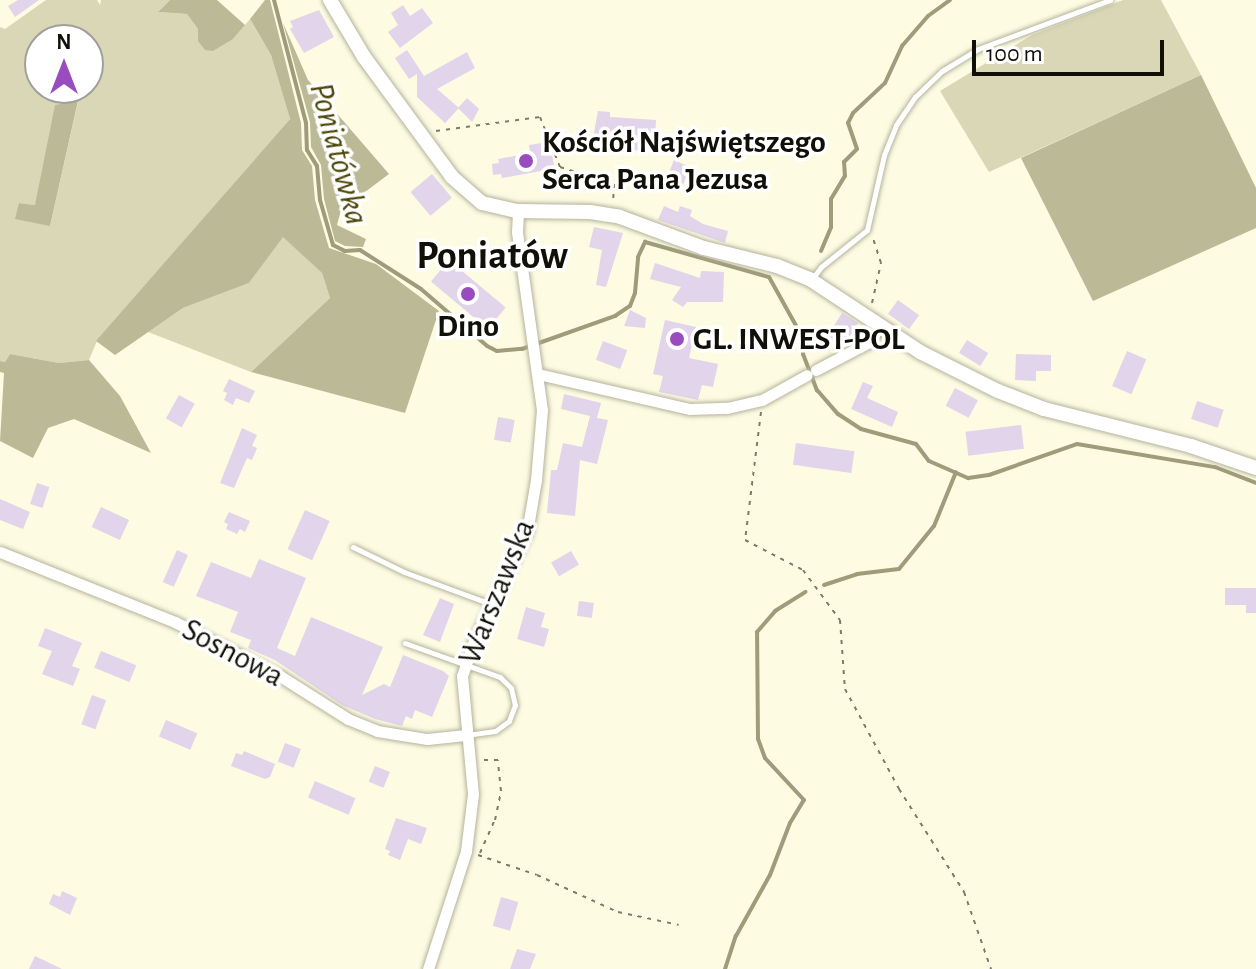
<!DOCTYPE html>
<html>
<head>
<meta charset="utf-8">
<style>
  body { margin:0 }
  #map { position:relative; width:1256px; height:969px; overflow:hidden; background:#fdfbe2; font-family:"Alegreya Sans",sans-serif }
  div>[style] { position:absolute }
  .green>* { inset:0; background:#d9d7b6 }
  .forest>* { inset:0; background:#bcb997 }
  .stream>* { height:4px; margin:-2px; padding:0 2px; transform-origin:2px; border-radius:2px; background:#9f9c7b }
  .building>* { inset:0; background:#e2d4ea; transform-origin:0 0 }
  .path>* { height:2px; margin-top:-1px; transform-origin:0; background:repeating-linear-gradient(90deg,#7d7c6c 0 4px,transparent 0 10px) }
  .roads { filter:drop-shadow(0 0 2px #b5b39c) drop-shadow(0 0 2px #b5b39c) }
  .service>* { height:5px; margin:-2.5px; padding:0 2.5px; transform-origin:2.5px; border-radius:2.5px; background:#fff }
  .minor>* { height:11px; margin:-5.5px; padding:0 5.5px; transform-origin:5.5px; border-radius:5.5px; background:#fff }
  .tertiary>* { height:14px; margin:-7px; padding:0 7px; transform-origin:7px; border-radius:7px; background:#fff }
  .dots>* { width:22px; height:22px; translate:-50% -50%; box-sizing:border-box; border:4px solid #fff; border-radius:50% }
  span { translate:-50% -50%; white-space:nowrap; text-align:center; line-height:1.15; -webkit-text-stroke:7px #fff; paint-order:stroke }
  .poi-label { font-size:32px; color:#111008; font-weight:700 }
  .left { translate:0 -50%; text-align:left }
  .street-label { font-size:32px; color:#111008 }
  .water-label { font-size:34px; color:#4c4609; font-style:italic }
  .district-label { font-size:40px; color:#111008; font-weight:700 }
  .north { position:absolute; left:24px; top:24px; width:80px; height:80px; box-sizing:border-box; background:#fff; border:2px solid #a09f9c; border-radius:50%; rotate:0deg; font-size:22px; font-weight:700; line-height:32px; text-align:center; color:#111008 }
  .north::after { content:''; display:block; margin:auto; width:28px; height:36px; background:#984cbe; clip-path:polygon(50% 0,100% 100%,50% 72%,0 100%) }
  .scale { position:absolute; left:972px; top:40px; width:192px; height:36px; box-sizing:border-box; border:4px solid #111008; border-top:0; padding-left:10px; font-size:24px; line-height:28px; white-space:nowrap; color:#111008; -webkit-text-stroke:6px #fff; paint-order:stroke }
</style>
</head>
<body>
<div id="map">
  <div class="green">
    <div style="clip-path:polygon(evenodd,46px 0,97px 0,100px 5px,101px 0,170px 0,158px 12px,187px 14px,198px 29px,198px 41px,233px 39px,250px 19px,271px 55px,290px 119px,97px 341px,89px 360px,59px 363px,10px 354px,5px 362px,0 361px,0 27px,5px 29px,46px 0,40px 40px,88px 40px,88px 88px,40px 88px,40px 40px,46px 0,77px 101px,78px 102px,50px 226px,19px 203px,35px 205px,77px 101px)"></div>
    <div style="clip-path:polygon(1123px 0,1161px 0,1201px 75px,989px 172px,940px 91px,1032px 35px)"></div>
    <div style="clip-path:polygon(283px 236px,322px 273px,330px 298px,251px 372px,148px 332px,183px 308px,249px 283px)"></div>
  </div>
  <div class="forest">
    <div style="clip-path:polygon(170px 0,217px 0,245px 25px,233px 39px,213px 51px,205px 50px,198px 41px,198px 29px,187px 14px,158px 12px)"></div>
    <div style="clip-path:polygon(265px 0,270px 0,301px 123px,302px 150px,312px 166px,315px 200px,329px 248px,376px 264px,439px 311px,405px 413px,251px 372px,330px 298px,322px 273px,283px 237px,249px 283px,183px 308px,115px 355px,96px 341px,290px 119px,271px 55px,250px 19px)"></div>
    <div style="clip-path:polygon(283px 23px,308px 80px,389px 174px,341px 210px,337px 225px,366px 239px,363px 247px,345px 246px,335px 241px,324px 199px,321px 165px,311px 147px,310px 122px)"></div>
    <div style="clip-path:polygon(1201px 75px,1256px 188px,1256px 228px,1093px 301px,1021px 158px)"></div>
    <div style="clip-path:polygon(78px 101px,50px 226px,15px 219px,19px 203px,35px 205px,55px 105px)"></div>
    <div style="clip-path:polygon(10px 354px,59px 363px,89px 360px,120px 396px,151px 453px,74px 419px,48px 428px,33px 458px,0 441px,4px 373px,0 372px,0 361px,5px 362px)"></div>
  </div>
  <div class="stream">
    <div style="left:274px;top:0;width:127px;rotate:75.4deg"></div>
    <div style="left:306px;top:123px;width:27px;rotate:88deg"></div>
    <div style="left:307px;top:150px;width:19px;rotate:58deg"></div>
    <div style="left:317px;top:166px;width:34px;rotate:85deg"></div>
    <div style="left:320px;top:200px;width:47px;rotate:73.9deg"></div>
    <div style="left:333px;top:245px;width:13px;rotate:27deg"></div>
    <div style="left:345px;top:251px;width:15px;rotate:-4deg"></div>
    <div style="left:360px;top:250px;width:72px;rotate:32.6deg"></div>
    <div style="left:421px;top:289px;width:87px;rotate:40.8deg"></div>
    <div style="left:487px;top:346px;width:11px;rotate:27deg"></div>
    <div style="left:497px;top:351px;width:25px;rotate:-5deg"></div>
    <div style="left:522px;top:349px;width:99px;rotate:-19.5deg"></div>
    <div style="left:615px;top:316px;width:18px;rotate:-34deg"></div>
    <div style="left:630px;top:306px;width:14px;rotate:-69deg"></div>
    <div style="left:635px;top:293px;width:36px;rotate:-85deg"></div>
    <div style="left:638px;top:257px;width:17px;rotate:-65deg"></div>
    <div style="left:645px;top:242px;width:129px;rotate:15.8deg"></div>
    <div style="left:769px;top:277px;width:70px;rotate:60.9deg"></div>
    <div style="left:803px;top:338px;width:16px;rotate:90deg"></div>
    <div style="left:803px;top:354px;width:39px;rotate:69deg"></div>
    <div style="left:817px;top:390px;width:32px;rotate:49deg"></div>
    <div style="left:838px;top:414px;width:27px;rotate:33deg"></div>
    <div style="left:861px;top:429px;width:57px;rotate:15.3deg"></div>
    <div style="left:916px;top:444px;width:21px;rotate:53deg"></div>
    <div style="left:929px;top:461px;width:43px;rotate:23.6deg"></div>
    <div style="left:968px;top:478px;width:21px;rotate:-8deg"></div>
    <div style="left:989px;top:475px;width:93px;rotate:-19.4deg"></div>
    <div style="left:1077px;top:444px;width:140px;rotate:9.5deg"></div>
    <div style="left:1215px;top:467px;width:44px;rotate:21.3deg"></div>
    <div style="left:821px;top:251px;width:26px;rotate:-67deg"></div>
    <div style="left:831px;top:227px;width:28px;rotate:-90deg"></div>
    <div style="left:831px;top:199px;width:27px;rotate:-59deg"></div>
    <div style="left:845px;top:176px;width:14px;rotate:-94deg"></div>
    <div style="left:844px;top:162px;width:18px;rotate:-45deg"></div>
    <div style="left:857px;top:149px;width:28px;rotate:-109deg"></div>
    <div style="left:848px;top:123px;width:11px;rotate:-63deg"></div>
    <div style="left:853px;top:113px;width:44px;rotate:-43.2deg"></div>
    <div style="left:885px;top:83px;width:41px;rotate:-65.3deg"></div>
    <div style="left:902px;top:46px;width:40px;rotate:-49deg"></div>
    <div style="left:928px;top:16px;width:27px;rotate:-36deg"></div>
    <div style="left:824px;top:585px;width:35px;rotate:-18deg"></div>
    <div style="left:857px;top:574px;width:42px;rotate:-6.8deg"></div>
    <div style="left:899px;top:569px;width:55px;rotate:-50.9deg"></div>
    <div style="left:934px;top:526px;width:58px;rotate:-67.8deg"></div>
    <div style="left:725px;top:969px;width:35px;rotate:-72deg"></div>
    <div style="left:736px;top:936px;width:70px;rotate:-60.9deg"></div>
    <div style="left:770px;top:875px;width:56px;rotate:-69deg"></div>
    <div style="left:790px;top:823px;width:27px;rotate:-59deg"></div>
    <div style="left:804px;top:800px;width:57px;rotate:-132.9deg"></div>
    <div style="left:765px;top:758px;width:20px;rotate:-110deg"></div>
    <div style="left:758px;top:739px;width:107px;rotate:-90.5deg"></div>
    <div style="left:757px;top:632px;width:28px;rotate:-49deg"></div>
    <div style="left:775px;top:611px;width:36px;rotate:-32deg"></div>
  </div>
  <div class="building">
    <div style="clip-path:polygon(18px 0,39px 0,15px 17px,8px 6px)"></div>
    <div style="clip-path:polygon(403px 5px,410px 16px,422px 8px,433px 23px,400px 48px,388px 32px,398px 25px,391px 13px)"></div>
    <div style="clip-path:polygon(319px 10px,334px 37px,304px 53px,290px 29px,293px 27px,290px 21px)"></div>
    <div style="clip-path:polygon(407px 50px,424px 76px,467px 52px,475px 68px,437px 89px,459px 108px,445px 123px,417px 97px,417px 74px,409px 79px,395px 58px)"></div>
    <div style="clip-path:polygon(467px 98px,479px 109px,472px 122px,458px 108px)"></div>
    <div style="clip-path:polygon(598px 111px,610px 112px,610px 117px,656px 120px,655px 138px,644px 138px,643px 151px,623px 149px,619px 141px,593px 138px)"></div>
    <div style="clip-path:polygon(542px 143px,543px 151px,551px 150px,554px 165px,546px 166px,546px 170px,502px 178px,501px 174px,493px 175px,492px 164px,499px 163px,498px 159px,530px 153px,529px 145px)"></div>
    <div style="clip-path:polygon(674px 160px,690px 167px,681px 190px,671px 185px,674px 177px,668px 175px)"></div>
    <div style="left:432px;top:174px;width:31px;height:28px;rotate:50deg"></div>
    <div style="clip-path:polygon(664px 206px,678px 212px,680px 206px,692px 210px,690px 216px,703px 224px,728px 231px,725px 243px,658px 220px)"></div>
    <div style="clip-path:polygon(594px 227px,623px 233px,606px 287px,596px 285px,602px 250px,589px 247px)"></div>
    <div style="left:449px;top:260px;width:74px;height:28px;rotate:40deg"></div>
    <div style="clip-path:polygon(655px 263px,700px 278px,701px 271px,724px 272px,723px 302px,687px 302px,683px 307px,672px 300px,681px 287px,650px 279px)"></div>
    <div style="left:898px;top:300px;width:26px;height:17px;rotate:36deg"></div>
    <div style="clip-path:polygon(630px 310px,646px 318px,645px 328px,624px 326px)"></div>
    <div style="left:842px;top:313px;width:19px;height:29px;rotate:32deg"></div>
    <div style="clip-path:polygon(665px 320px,696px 327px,689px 358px,718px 364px,713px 387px,702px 385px,698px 400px,659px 392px,663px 376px,653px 374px)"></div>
    <div style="left:967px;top:340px;width:25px;height:15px;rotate:32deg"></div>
    <div style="left:603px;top:341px;width:26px;height:20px;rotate:21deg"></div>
    <div style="left:1127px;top:351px;width:21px;height:38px;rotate:23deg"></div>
    <div style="clip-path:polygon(1016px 354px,1051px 355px,1051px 371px,1036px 371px,1036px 381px,1015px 380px)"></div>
    <div style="clip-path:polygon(229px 379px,255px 391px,249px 403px,236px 398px,233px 405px,224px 400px,227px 393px,223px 391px)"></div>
    <div style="clip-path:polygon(863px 382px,873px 386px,867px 398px,898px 412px,892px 427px,851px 409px)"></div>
    <div style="left:955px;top:388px;width:26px;height:20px;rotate:28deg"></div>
    <div style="clip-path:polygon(564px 394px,601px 403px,597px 418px,608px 420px,597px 464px,580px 460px,575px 516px,547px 513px,551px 470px,557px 470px,563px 443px,582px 447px,590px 416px,561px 409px)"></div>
    <div style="left:179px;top:395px;width:18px;height:27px;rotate:29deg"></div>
    <div style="left:1197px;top:401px;width:28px;height:19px;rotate:18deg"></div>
    <div style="left:498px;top:417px;width:17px;height:23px;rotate:10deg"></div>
    <div style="left:1021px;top:425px;width:24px;height:56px;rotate:83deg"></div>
    <div style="clip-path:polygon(242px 428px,257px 435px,252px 446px,257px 448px,252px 460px,247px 458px,234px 488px,220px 483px)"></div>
    <div style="left:796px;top:443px;width:59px;height:22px;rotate:8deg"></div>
    <div style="left:37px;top:483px;width:13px;height:22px;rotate:18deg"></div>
    <div style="clip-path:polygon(0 499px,30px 512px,23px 529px,0 520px)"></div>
    <div style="left:101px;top:507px;width:31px;height:22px;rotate:25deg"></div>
    <div style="left:305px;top:510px;width:27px;height:43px;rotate:24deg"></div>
    <div style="clip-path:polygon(229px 512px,250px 521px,245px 532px,240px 529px,237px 534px,226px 529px,228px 524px,224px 522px)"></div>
    <div style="left:177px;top:550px;width:12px;height:35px;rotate:24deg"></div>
    <div style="left:571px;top:551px;width:16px;height:23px;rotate:60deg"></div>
    <div style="clip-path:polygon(259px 559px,306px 578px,277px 648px,295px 656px,311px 617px,383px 647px,362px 695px,384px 684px,390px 687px,403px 655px,443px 671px,449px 676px,432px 717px,415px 710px,412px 719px,406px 716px,402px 726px,375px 719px,342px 705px,275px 660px,248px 648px,251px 640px,230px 632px,238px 612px,196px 596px,211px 562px,251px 578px)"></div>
    <div style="clip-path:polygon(1225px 588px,1256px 588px,1256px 613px,1246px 613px,1246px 605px,1225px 605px)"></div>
    <div style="clip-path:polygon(440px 598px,454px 604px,440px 642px,423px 635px)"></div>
    <div style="left:579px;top:601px;width:15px;height:15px;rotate:8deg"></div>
    <div style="clip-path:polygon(526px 607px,545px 613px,541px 627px,549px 629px,544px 647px,517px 639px)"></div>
    <div style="clip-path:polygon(45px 628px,82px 643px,72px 666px,80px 669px,73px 686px,42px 674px,52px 651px,38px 646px)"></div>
    <div style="left:101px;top:651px;width:38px;height:18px;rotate:22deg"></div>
    <div style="left:92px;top:695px;width:15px;height:31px;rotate:20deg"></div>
    <div style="left:166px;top:720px;width:34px;height:18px;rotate:23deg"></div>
    <div style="left:285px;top:743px;width:17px;height:20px;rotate:21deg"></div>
    <div style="clip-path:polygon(244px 751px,275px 764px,270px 777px,265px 779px,231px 766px,236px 753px,242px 755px)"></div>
    <div style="left:375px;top:766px;width:16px;height:17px;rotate:22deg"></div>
    <div style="left:315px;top:781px;width:44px;height:18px;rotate:23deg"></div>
    <div style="clip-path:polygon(396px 818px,427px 828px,421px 844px,408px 839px,400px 860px,388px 855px,390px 851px,385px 849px)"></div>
    <div style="clip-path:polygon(62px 891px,77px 898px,70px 915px,49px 904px,53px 894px,60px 897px)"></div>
    <div style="left:501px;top:897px;width:18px;height:30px;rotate:16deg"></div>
    <div style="clip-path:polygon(517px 949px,536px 954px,530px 969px,510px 969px)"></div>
    <div style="clip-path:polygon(35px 956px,62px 969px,29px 969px)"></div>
  </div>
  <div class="path">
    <div style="left:436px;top:131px;width:105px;rotate:-7.7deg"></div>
    <div style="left:540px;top:117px;width:54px;rotate:68.2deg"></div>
    <div style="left:560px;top:167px;width:57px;rotate:17.5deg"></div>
    <div style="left:614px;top:184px;width:18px;rotate:93deg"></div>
    <div style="left:872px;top:303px;width:41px;rotate:-77.3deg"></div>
    <div style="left:881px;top:263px;width:28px;rotate:-108deg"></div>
    <div style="left:761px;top:412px;width:129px;rotate:97.1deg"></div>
    <div style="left:745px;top:540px;width:65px;rotate:27.3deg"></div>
    <div style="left:803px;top:570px;width:62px;rotate:53.5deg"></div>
    <div style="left:840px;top:620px;width:69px;rotate:85.9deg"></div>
    <div style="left:845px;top:689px;width:114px;rotate:61.6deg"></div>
    <div style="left:899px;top:789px;width:122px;rotate:57.7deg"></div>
    <div style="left:964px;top:892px;width:82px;rotate:70.7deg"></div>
    <div style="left:480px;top:853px;width:36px;rotate:-66deg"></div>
    <div style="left:495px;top:820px;width:30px;rotate:-78deg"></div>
    <div style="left:501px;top:791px;width:31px;rotate:-96deg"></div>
    <div style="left:498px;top:760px;width:16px;rotate:180deg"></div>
    <div style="left:478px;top:855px;width:62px;rotate:18.7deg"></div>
    <div style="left:537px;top:875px;width:89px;rotate:24.6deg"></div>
    <div style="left:618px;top:912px;width:62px;rotate:12deg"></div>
  </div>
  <div class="roads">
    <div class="service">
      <div style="left:812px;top:279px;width:15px;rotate:-53deg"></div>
      <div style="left:821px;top:267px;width:59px;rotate:-38.8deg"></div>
      <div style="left:867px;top:230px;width:77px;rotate:-77.2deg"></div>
      <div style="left:884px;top:155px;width:32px;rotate:-68deg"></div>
      <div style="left:896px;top:125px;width:34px;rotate:-56deg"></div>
      <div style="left:915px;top:97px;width:37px;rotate:-44deg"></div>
      <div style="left:942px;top:71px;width:42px;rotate:-31.4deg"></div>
      <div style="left:978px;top:49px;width:141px;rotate:-20.4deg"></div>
      <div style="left:353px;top:547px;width:57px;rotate:26.1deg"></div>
      <div style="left:404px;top:572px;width:93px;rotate:20.2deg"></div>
      <div style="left:405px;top:643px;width:101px;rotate:19.7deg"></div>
      <div style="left:500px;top:677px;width:16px;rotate:45deg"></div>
      <div style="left:511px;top:688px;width:17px;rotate:77deg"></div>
      <div style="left:515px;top:705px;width:17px;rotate:111deg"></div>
      <div style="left:509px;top:721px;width:17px;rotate:144deg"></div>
      <div style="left:495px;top:731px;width:28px;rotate:172deg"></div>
    </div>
    <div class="minor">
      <div style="left:816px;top:370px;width:62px;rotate:-27.8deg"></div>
      <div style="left:871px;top:341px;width:17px;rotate:-65deg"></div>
      <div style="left:538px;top:374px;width:156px;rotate:13deg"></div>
      <div style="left:690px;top:409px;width:37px;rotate:-2deg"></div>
      <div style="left:727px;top:408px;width:36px;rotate:-13deg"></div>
      <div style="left:762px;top:400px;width:51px;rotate:-29.1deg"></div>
      <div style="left:0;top:552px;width:188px;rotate:21.8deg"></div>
      <div style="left:175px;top:622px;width:118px;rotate:27.2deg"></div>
      <div style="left:280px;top:676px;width:80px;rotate:32.3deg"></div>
      <div style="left:348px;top:719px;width:31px;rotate:22deg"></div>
      <div style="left:377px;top:731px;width:51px;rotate:9.1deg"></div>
      <div style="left:427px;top:739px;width:39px;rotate:-6deg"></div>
      <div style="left:428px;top:969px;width:124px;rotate:-72.1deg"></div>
      <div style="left:466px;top:851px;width:57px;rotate:-83deg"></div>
      <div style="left:473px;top:794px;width:119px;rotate:-95.3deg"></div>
      <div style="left:462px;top:676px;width:39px;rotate:-71deg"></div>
      <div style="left:475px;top:639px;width:119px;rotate:-64.1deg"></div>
      <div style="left:527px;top:532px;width:53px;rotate:-80.2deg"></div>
      <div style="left:536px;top:480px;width:70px;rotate:-85.1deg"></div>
      <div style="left:542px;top:410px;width:180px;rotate:-98deg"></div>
      <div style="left:517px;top:232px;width:21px;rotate:-87deg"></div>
    </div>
    <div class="tertiary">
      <div style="left:330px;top:0;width:66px;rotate:59.2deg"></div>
      <div style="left:364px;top:57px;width:149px;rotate:53.7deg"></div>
      <div style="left:452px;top:177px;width:40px;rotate:41deg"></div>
      <div style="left:482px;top:203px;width:37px;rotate:13deg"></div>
      <div style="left:518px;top:211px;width:72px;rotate:0.8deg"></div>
      <div style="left:590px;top:212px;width:30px;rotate:9deg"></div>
      <div style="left:620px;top:217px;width:90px;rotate:20.3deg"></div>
      <div style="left:704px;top:248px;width:75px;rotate:13.9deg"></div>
      <div style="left:777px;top:266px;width:37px;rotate:22deg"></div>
      <div style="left:811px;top:280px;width:131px;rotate:33.4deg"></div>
      <div style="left:920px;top:352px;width:87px;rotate:26.6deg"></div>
      <div style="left:998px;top:391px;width:49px;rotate:21.4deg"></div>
      <div style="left:1044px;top:409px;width:152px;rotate:14.1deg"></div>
      <div style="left:1191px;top:446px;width:69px;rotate:18.7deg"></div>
    </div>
  </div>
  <div class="dots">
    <div style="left:526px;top:161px;background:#984cbe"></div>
    <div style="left:468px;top:294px;background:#984cbe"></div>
    <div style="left:677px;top:339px;background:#984cbe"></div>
  </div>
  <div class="poi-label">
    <span class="left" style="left:542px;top:161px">Kościół Najświętszego<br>Serca Pana Jezusa</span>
    <span style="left:468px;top:326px">Dino</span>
    <span class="left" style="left:693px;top:339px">GL. INWEST-POL</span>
  </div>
  <div class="street-label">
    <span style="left:497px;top:592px;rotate:-68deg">Warszawska</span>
    <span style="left:233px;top:653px;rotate:28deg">Sosnowa</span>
  </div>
  <div class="water-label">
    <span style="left:338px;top:154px;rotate:75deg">Poniatówka</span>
  </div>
  <div class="district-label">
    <span style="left:492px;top:256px">Poniatów</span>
  </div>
  <div class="north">N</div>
  <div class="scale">100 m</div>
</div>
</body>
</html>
